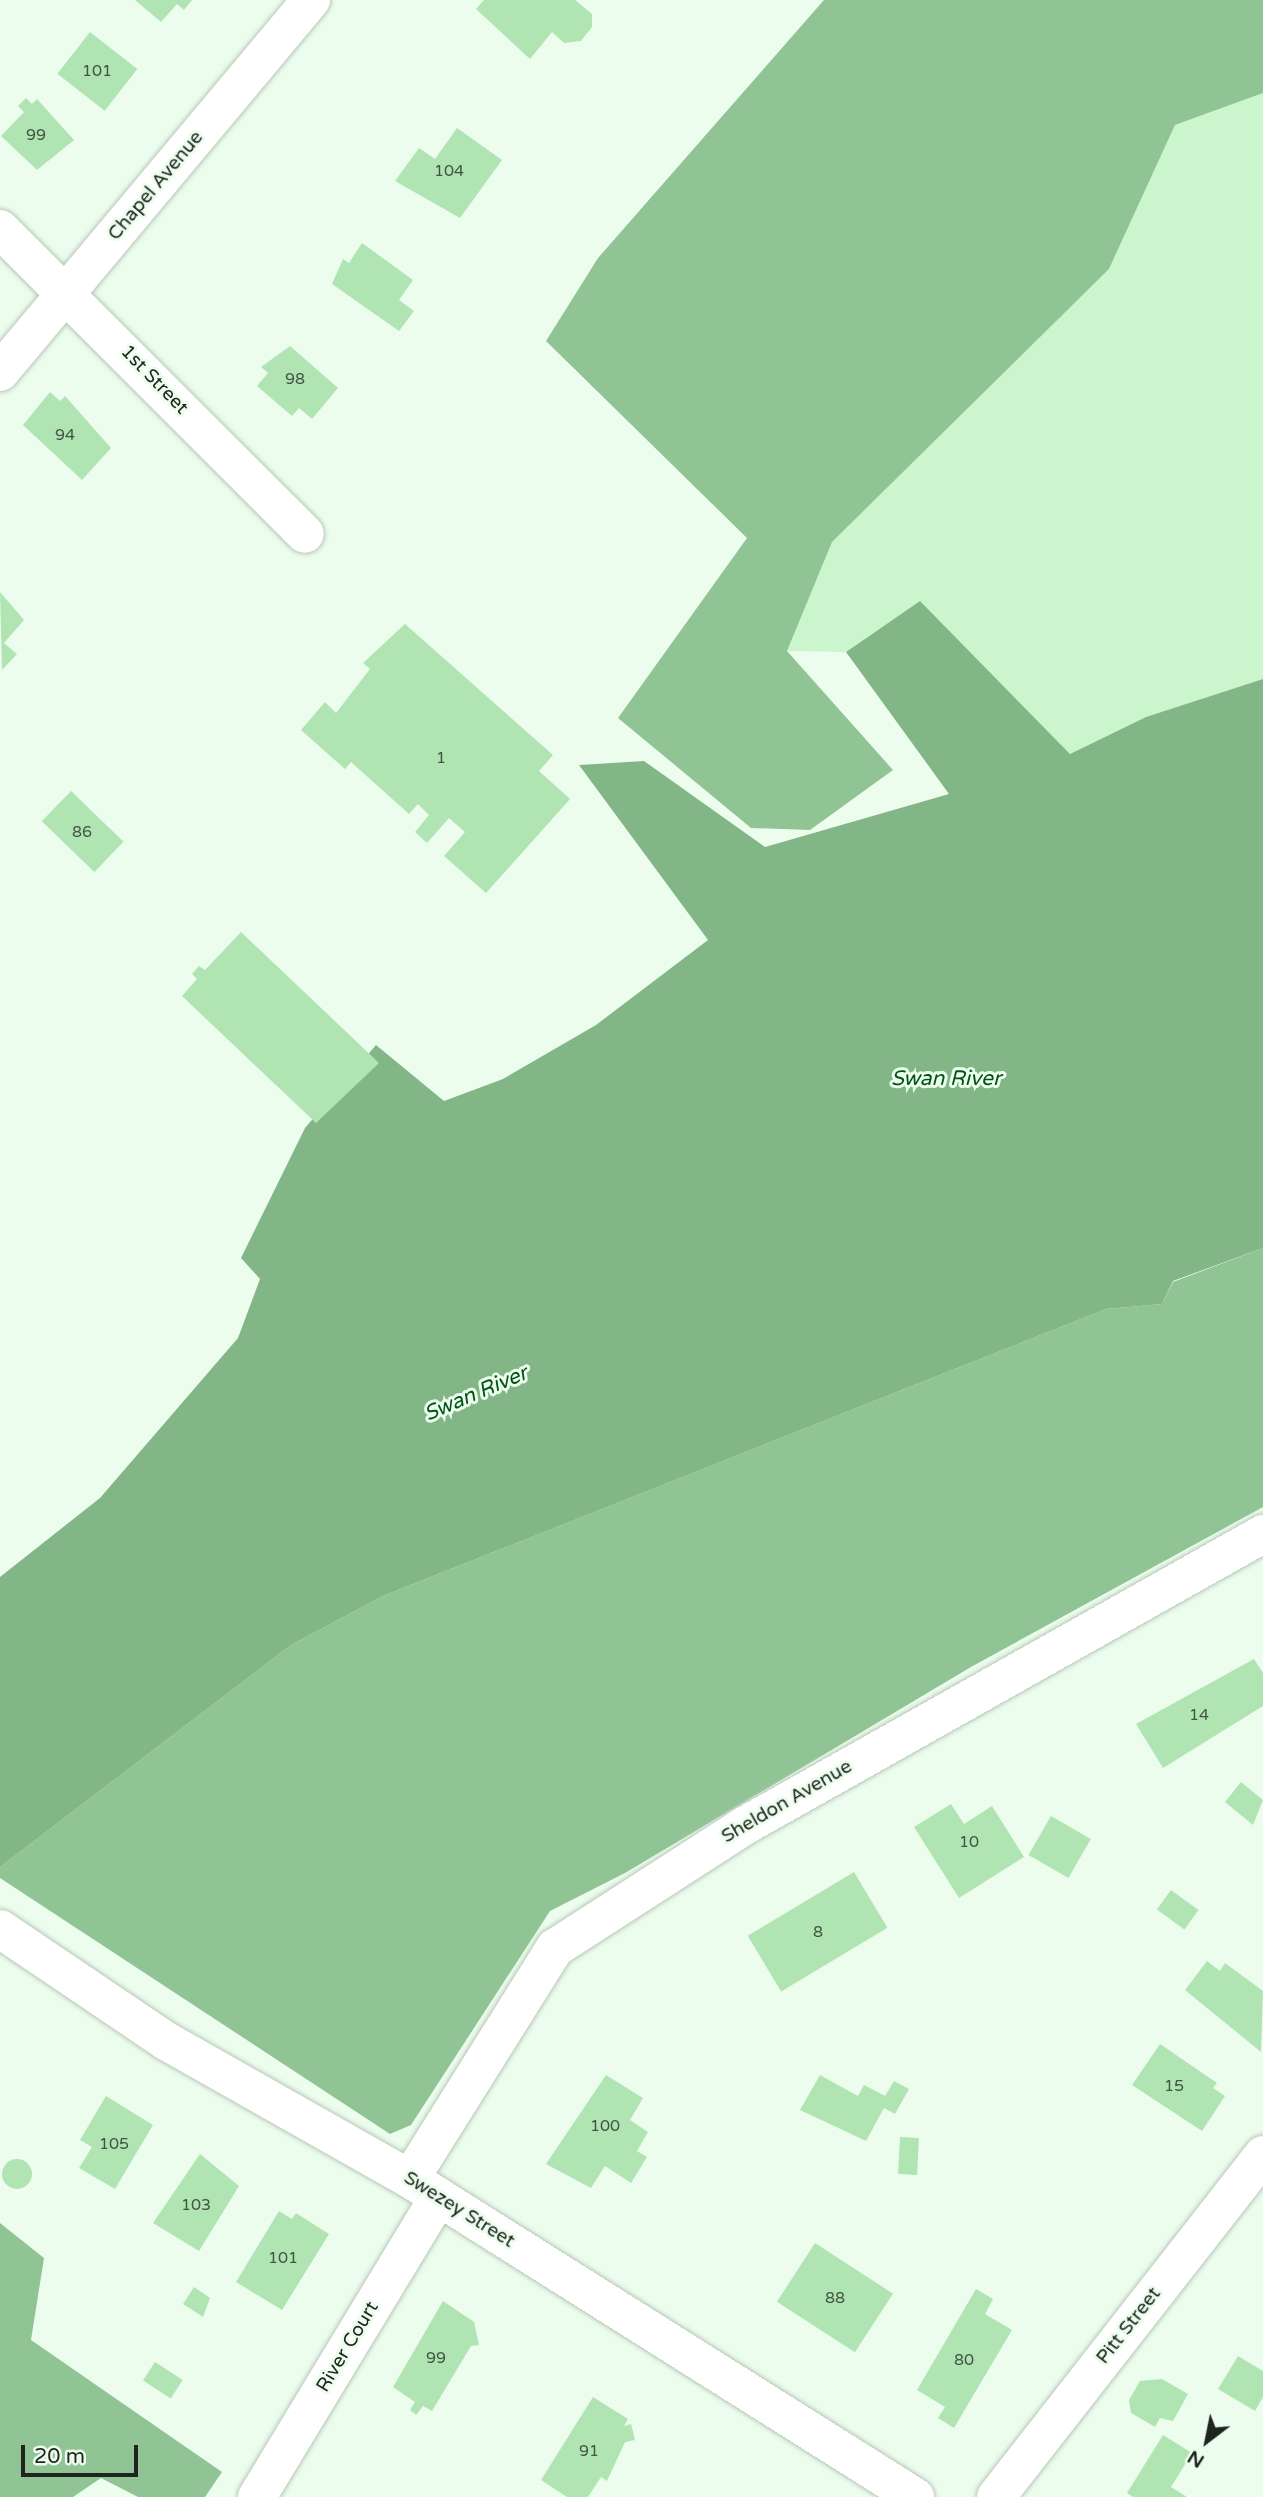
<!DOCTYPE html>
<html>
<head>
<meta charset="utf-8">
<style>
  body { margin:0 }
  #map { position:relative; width:1263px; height:2497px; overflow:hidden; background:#ecfded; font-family:"Varela Round",sans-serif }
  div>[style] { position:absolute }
  .green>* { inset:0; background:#cbf6cd }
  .forest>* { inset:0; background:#91c495 }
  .water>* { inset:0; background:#83b687 }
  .building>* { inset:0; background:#b0e4b3; transform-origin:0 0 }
  .round { border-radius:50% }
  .roads { filter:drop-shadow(0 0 2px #b8c8b8) drop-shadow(0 0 2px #b8c8b8) }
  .minor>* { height:38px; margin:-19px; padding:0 19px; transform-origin:19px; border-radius:19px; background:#fff }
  span { translate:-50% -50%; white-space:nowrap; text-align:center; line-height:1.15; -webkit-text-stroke:6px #ecfded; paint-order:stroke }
  .number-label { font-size:16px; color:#425443 }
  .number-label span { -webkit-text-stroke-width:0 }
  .street-label { font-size:19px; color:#1e241e }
  .water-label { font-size:21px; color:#005318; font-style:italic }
  .north { position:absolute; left:1172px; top:2406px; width:70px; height:70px; -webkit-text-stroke:5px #ecfded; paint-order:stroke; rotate:212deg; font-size:19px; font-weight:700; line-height:28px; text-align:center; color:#1e241e }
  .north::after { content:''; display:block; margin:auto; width:24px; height:32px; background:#1e241e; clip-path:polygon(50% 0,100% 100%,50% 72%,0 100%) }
  .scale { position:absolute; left:21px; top:2445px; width:117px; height:32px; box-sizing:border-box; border:4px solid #1e241e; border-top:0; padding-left:9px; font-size:21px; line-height:24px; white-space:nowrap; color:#1e241e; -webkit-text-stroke:5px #ecfded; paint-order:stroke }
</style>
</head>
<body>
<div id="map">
  <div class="green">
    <div style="clip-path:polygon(1263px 93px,1263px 679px,1146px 717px,1070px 754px,920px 601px,846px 652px,786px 651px,832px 542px,1109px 269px,1175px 125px)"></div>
  </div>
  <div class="forest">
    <div style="clip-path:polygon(824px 0,1263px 0,1263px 93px,1175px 125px,1109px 269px,832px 542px,787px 651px,893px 770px,810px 830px,751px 828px,618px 718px,747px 538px,546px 341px,598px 258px)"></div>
    <div style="clip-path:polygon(1263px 1248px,1263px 1507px,971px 1667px,625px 1873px,550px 1911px,411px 2125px,390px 2134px,0 1878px,0 1867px,291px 1645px,383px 1596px,1106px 1309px,1162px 1304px,1173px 1282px)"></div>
    <div style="clip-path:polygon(0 2223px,44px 2258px,31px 2340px,222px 2472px,205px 2497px,138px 2497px,101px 2478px,73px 2497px,0 2497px)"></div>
  </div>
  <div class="water">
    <div style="clip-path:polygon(920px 601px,1070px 754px,1146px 717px,1263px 679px,1263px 1248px,1173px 1281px,1162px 1304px,1106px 1309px,383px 1596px,291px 1645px,0 1867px,0 1577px,100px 1498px,238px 1338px,260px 1279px,241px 1258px,305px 1128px,376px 1045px,444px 1101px,503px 1079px,596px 1025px,708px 940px,579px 765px,644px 761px,765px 847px,949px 794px,846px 652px)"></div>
  </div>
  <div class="building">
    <div style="clip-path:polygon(135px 0,192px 0,184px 10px,177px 4px,161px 22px)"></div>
    <div style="clip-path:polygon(484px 0,575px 0,592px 14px,592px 27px,581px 41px,564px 43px,552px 32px,530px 59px,476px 9px)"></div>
    <div style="left:90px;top:32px;width:60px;height:53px;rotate:38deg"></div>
    <div style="clip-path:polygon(26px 98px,32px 104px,37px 99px,74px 140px,37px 170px,1px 136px,24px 112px,18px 106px)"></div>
    <div style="clip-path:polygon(457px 128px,502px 160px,460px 218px,395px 181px,419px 148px,435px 159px)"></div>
    <div style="clip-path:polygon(362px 243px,413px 280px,399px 300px,414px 311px,399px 331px,332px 284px,343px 259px,349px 263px)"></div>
    <div style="clip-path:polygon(290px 346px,338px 388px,312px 419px,299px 408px,292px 416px,257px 386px,268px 373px,261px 367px)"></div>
    <div style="clip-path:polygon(50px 392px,60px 401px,65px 396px,111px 448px,82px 480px,23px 425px)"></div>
    <div style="clip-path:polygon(0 592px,24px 620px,4px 643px,17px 654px,2px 670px)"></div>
    <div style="clip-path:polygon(405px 624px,553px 755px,539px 771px,570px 799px,486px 893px,444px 856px,465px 832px,449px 818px,427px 843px,415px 832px,429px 815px,418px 804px,409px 814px,351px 762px,345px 769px,301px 730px,325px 702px,336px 713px,370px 669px,363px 663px)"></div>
    <div style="left:71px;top:791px;width:73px;height:42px;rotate:44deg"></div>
    <div style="clip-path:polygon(241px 932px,379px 1063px,316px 1123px,182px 996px,197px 979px,192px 974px,199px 966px,205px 970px)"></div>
    <div style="clip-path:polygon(1254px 1659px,1263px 1673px,1263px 1706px,1163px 1768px,1136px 1724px)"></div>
    <div style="clip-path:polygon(1241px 1782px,1263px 1800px,1253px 1825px,1225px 1802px)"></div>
    <div style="clip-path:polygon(951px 1804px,964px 1824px,992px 1806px,1024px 1857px,959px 1898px,914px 1827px)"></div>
    <div style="left:1051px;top:1816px;width:46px;height:45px;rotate:30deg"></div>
    <div style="left:854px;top:1872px;width:65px;height:124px;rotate:59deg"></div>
    <div style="left:1171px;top:1890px;width:34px;height:24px;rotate:36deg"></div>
    <div style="clip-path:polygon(1207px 1961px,1220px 1971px,1225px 1963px,1263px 1991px,1261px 2052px,1185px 1990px)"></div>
    <div style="clip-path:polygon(1160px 2044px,1217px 2083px,1213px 2088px,1225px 2096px,1202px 2131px,1132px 2085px)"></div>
    <div style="clip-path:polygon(606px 2075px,643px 2098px,630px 2120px,648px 2132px,637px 2151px,647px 2157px,631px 2183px,605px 2166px,591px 2188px,546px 2164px)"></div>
    <div style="clip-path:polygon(820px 2075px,858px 2096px,864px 2085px,885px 2096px,894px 2081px,909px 2089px,895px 2114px,884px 2108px,866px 2141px,800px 2110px)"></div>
    <div style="clip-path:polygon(106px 2096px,153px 2125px,115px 2189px,79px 2168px,92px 2147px,80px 2140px)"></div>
    <div style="left:900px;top:2137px;width:19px;height:37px;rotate:3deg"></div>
    <div style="clip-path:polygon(200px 2154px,239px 2186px,199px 2251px,153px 2223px)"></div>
    <div class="round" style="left:2px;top:2159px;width:30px;height:30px"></div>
    <div style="clip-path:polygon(279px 2211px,292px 2219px,296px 2213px,329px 2234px,282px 2310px,236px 2282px)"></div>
    <div style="left:815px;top:2243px;width:93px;height:70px;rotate:33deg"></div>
    <div style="clip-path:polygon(194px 2287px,210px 2298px,203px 2317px,183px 2304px)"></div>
    <div style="clip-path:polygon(976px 2289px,993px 2299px,985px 2314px,1012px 2330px,954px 2428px,938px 2418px,945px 2407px,917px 2390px)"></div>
    <div style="clip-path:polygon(443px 2301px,474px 2322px,479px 2345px,471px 2346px,432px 2411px,423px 2406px,416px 2415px,410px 2410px,415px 2402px,393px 2387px)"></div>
    <div style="clip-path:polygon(1238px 2356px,1263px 2371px,1263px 2397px,1255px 2411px,1218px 2389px)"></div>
    <div style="left:155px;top:2362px;width:33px;height:22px;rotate:33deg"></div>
    <div style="clip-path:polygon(1162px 2379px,1188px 2394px,1173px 2421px,1160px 2418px,1155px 2427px,1131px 2413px,1129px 2400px,1140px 2381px)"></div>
    <div style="clip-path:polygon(593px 2397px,628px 2419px,624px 2426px,631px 2424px,635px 2440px,625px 2442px,607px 2481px,601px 2477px,588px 2497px,567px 2497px,541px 2480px)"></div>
    <div style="clip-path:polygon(1163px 2435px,1192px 2453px,1171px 2487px,1187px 2497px,1133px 2497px,1127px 2493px)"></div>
  </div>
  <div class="roads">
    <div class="minor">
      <div style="left:0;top:229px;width:431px;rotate:45deg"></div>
      <div style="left:0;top:372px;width:485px;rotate:-50.1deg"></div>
      <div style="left:0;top:1929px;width:200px;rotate:34deg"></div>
      <div style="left:166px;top:2041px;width:280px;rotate:29.5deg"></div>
      <div style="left:410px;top:2179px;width:597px;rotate:32.2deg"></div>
      <div style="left:410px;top:2179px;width:273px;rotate:-57.9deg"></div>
      <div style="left:555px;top:1948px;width:225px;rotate:-32.8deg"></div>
      <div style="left:744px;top:1826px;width:596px;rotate:-29.36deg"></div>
      <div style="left:257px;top:2497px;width:351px;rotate:-58.8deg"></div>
      <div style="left:996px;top:2497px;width:434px;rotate:-52deg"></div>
    </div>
  </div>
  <div class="number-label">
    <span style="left:97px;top:71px">101</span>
    <span style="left:36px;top:135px">99</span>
    <span style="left:449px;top:171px">104</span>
    <span style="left:295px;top:379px">98</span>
    <span style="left:65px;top:435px">94</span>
    <span style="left:441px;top:758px">1</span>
    <span style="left:82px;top:832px">86</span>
    <span style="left:1199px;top:1715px">14</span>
    <span style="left:969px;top:1842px">10</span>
    <span style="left:818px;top:1932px">8</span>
    <span style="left:1174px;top:2086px">15</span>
    <span style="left:605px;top:2126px">100</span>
    <span style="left:114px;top:2144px">105</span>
    <span style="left:196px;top:2205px">103</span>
    <span style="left:283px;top:2258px">101</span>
    <span style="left:835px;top:2298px">88</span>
    <span style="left:436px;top:2358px">99</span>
    <span style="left:964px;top:2360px">80</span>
    <span style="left:589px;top:2451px">91</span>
  </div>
  <div class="street-label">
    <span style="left:156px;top:186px;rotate:-50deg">Chapel Avenue</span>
    <span style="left:154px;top:380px;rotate:46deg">1st Street</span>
    <span style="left:787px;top:1802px;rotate:-30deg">Sheldon Avenue</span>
    <span style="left:459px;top:2210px;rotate:32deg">Swezey Street</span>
    <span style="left:1129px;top:2326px;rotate:-52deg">Pitt Street</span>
    <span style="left:348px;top:2347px;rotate:-59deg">River Court</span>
  </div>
  <div class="water-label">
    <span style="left:946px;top:1079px">Swan River</span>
    <span style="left:476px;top:1394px;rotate:-23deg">Swan River</span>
  </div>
  <div class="north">N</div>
  <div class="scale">20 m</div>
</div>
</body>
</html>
